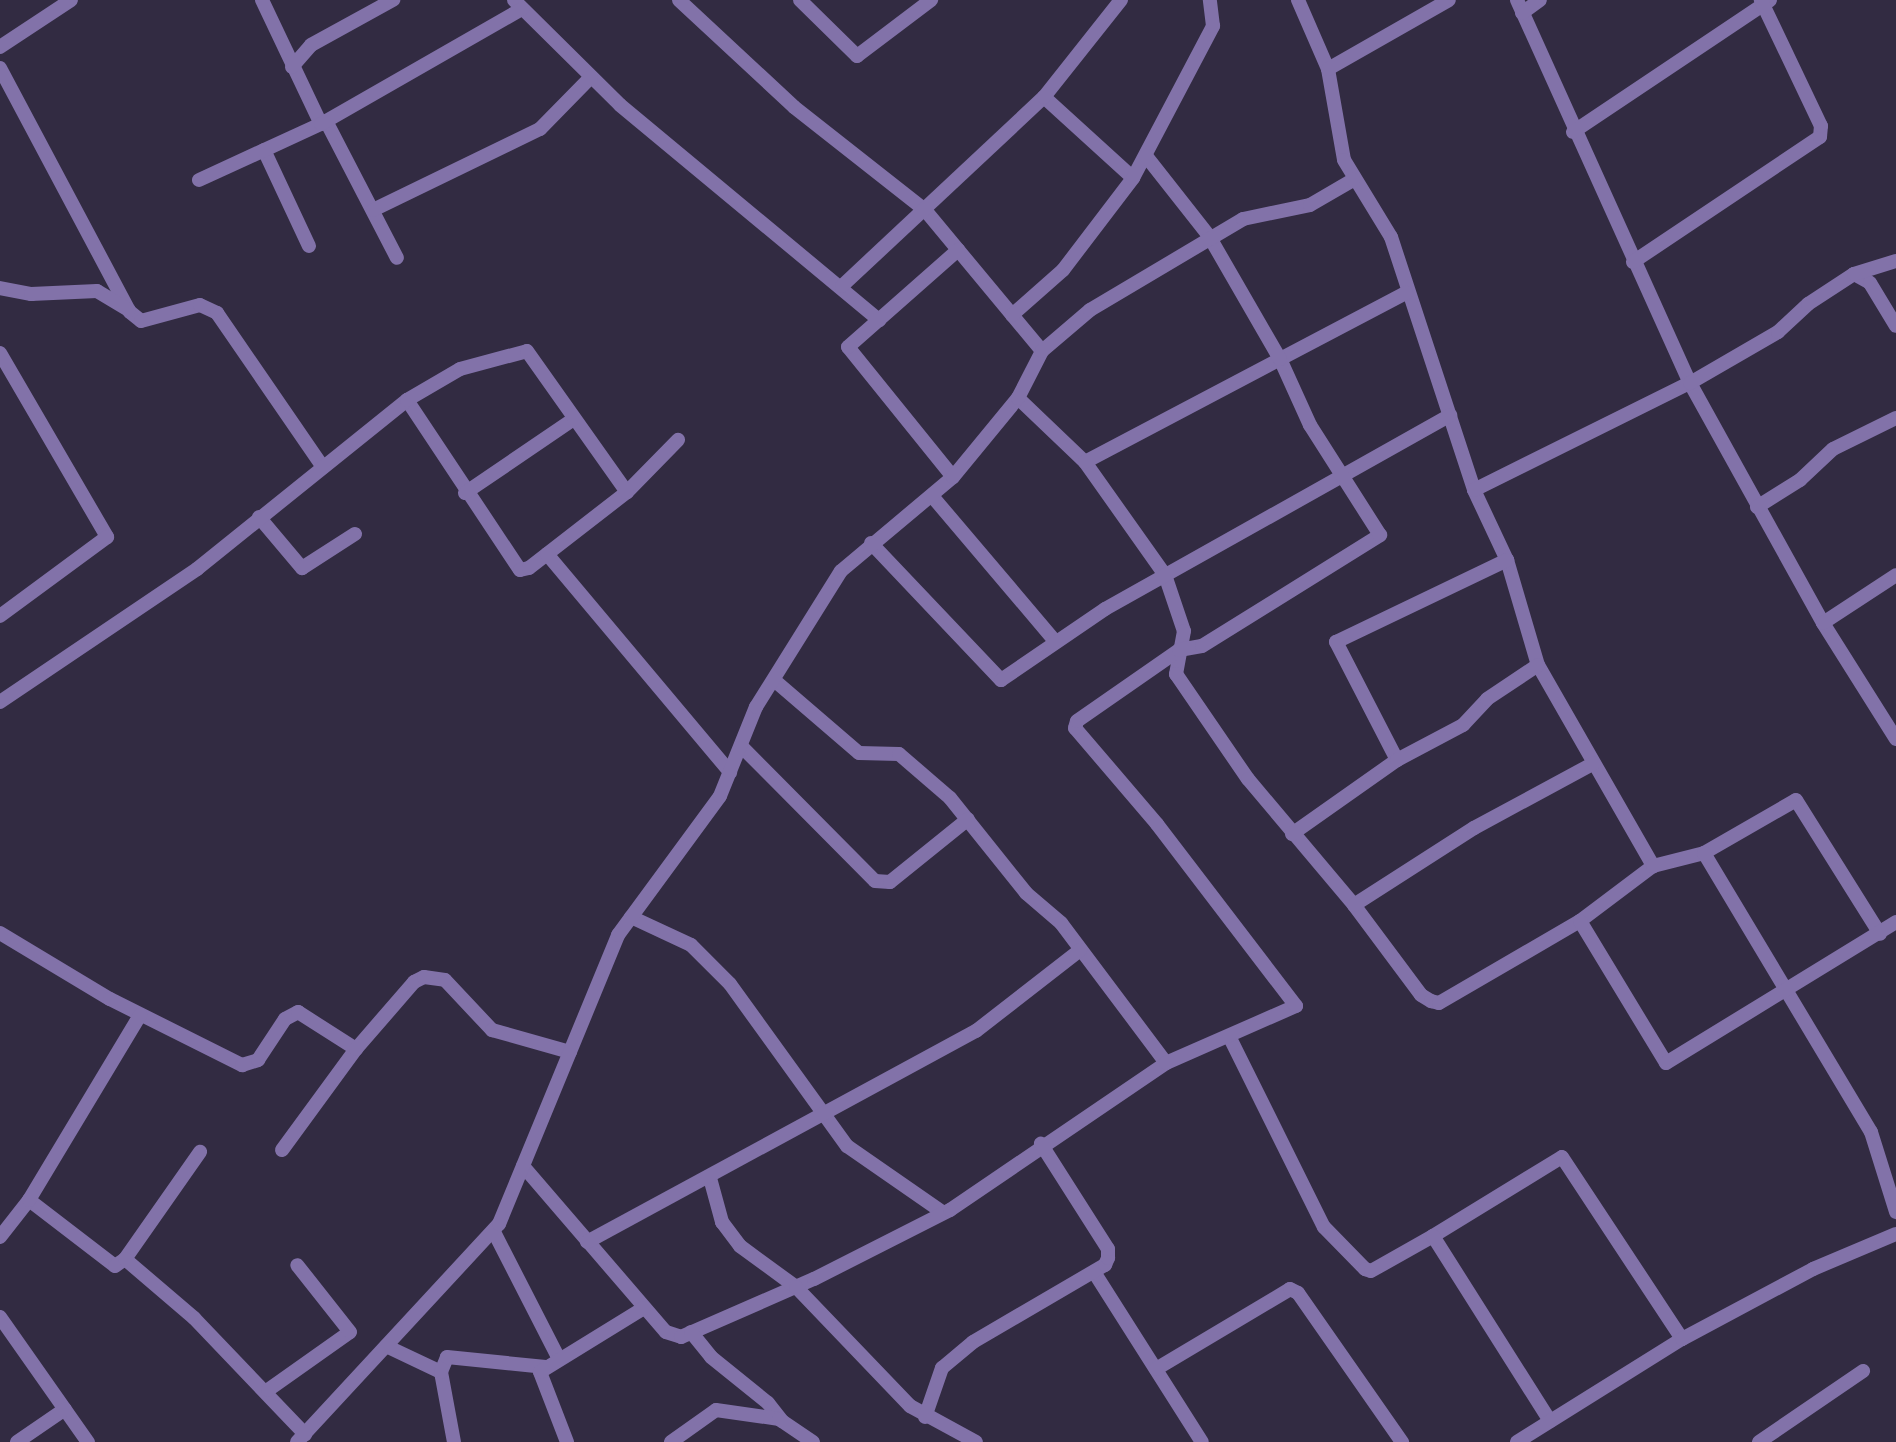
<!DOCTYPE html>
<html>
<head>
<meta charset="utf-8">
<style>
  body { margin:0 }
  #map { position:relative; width:1896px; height:1442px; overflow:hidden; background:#322b42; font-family:"Sofia Sans Condensed",sans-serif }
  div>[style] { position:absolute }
  .street>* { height:14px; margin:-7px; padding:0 7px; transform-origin:7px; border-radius:7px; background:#8272a9 }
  span { translate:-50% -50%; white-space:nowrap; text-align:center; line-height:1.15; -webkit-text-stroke:6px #282237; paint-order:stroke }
</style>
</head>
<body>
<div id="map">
  <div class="street">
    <div style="left:262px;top:0;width:137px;rotate:64.6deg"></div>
    <div style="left:514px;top:0;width:149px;rotate:44.7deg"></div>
    <div style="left:620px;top:105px;width:337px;rotate:39.7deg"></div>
    <div style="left:679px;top:0;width:157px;rotate:42.9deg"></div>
    <div style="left:794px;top:107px;width:167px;rotate:38.2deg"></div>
    <div style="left:925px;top:210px;width:183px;rotate:50.3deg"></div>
    <div style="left:800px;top:0;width:80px;rotate:44.5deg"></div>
    <div style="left:857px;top:56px;width:93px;rotate:-37.1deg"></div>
    <div style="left:1298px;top:0;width:75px;rotate:66.5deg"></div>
    <div style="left:1328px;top:69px;width:92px;rotate:80deg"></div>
    <div style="left:1344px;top:160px;width:90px;rotate:58.6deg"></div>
    <div style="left:1391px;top:237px;width:266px;rotate:71.8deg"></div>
    <div style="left:1474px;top:490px;width:77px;rotate:64.8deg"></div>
    <div style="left:1507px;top:560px;width:109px;rotate:73.6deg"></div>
    <div style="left:1538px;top:665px;width:232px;rotate:60.2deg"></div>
    <div style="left:1517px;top:0;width:420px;rotate:65.7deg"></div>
    <div style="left:1690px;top:383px;width:274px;rotate:61deg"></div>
    <div style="left:1823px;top:623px;width:137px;rotate:57.8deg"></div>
    <div style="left:1522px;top:13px;width:22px;rotate:-36deg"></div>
    <div style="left:0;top:47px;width:85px;rotate:-33.5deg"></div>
    <div style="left:292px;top:67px;width:29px;rotate:-49deg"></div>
    <div style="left:311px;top:45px;width:94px;rotate:-28.8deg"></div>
    <div style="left:0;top:68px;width:276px;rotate:62deg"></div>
    <div style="left:130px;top:312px;width:14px;rotate:39deg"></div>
    <div style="left:141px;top:321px;width:61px;rotate:-15.2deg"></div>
    <div style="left:200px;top:305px;width:19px;rotate:25deg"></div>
    <div style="left:217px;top:313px;width:187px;rotate:55.5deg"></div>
    <div style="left:1328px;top:69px;width:139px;rotate:-29.7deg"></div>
    <div style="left:1044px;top:97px;width:120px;rotate:42.3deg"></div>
    <div style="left:326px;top:121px;width:154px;rotate:62.6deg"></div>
    <div style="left:1573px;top:132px;width:237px;rotate:-33.8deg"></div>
    <div style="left:264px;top:150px;width:106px;rotate:64.9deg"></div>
    <div style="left:199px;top:180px;width:134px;rotate:-24.7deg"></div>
    <div style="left:321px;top:124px;width:232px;rotate:-29.8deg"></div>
    <div style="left:373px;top:210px;width:186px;rotate:-25.9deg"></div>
    <div style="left:540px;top:129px;width:73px;rotate:-45.6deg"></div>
    <div style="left:1633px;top:262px;width:225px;rotate:-33.8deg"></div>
    <div style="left:1820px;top:137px;width:11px;rotate:-85deg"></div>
    <div style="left:1821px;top:126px;width:140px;rotate:-115.5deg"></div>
    <div style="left:1854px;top:274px;width:18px;rotate:29deg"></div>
    <div style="left:1870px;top:283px;width:50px;rotate:58.8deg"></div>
    <div style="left:842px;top:286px;width:277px;rotate:-43.1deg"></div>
    <div style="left:1044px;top:97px;width:124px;rotate:-51.6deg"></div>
    <div style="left:0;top:288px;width:32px;rotate:11deg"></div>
    <div style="left:31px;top:294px;width:66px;rotate:-2.6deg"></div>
    <div style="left:97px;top:291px;width:37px;rotate:31deg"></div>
    <div style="left:1012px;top:315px;width:68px;rotate:-41.4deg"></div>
    <div style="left:1063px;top:270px;width:116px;rotate:-52.7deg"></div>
    <div style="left:1133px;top:178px;width:172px;rotate:-62.2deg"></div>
    <div style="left:1213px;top:26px;width:26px;rotate:-97deg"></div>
    <div style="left:0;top:353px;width:213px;rotate:59.8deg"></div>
    <div style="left:107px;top:537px;width:133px;rotate:143.6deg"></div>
    <div style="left:1018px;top:398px;width:93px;rotate:43.7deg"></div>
    <div style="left:1085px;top:462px;width:138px;rotate:54.7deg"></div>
    <div style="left:1165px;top:575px;width:59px;rotate:71.3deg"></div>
    <div style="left:1184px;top:631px;width:44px;rotate:100.5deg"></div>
    <div style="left:1176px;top:674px;width:127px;rotate:55.6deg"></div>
    <div style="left:1248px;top:779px;width:165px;rotate:49.9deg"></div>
    <div style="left:1354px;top:905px;width:112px;rotate:53.3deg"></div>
    <div style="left:1421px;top:995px;width:12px;rotate:31deg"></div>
    <div style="left:1431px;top:1001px;width:8px;rotate:14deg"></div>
    <div style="left:1439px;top:1003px;width:163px;rotate:-30.2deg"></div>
    <div style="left:1580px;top:921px;width:91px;rotate:-37deg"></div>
    <div style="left:1653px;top:866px;width:53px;rotate:-14.3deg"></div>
    <div style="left:1704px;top:853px;width:106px;rotate:-29.9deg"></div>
    <div style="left:1796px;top:800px;width:158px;rotate:57.9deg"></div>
    <div style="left:407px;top:400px;width:204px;rotate:56.4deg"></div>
    <div style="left:520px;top:570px;width:9px;rotate:-13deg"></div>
    <div style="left:529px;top:568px;width:124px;rotate:-37.8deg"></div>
    <div style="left:627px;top:492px;width:73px;rotate:-45.6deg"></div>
    <div style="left:1085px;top:462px;width:363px;rotate:-27.8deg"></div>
    <div style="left:953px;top:477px;width:167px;rotate:-128.9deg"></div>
    <div style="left:848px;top:347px;width:147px;rotate:-41.4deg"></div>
    <div style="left:1474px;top:490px;width:241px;rotate:-26.4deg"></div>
    <div style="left:1690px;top:383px;width:102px;rotate:-30.1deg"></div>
    <div style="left:1778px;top:332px;width:41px;rotate:-43deg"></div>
    <div style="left:1808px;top:304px;width:55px;rotate:-33.1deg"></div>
    <div style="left:1854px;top:274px;width:44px;rotate:-17.2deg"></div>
    <div style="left:465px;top:493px;width:132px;rotate:-34.2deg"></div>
    <div style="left:932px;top:496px;width:190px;rotate:49.7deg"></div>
    <div style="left:1757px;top:507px;width:51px;rotate:-32.1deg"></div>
    <div style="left:1800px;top:480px;width:45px;rotate:-43.2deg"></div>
    <div style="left:1833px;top:449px;width:70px;rotate:-26.2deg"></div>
    <div style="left:259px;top:517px;width:67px;rotate:49.9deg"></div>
    <div style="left:302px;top:568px;width:63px;rotate:-32.7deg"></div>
    <div style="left:871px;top:543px;width:189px;rotate:46.5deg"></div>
    <div style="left:1001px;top:680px;width:126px;rotate:-34.3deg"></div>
    <div style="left:1105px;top:609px;width:396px;rotate:-29.3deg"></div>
    <div style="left:547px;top:554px;width:285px;rotate:50deg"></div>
    <div style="left:1823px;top:623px;width:87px;rotate:-33.3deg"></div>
    <div style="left:774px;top:680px;width:112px;rotate:40.7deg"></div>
    <div style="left:859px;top:753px;width:40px;rotate:1.4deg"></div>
    <div style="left:899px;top:754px;width:67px;rotate:40.8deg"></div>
    <div style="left:950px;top:798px;width:122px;rotate:51.3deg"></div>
    <div style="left:1026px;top:893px;width:46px;rotate:40.6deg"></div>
    <div style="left:1061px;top:923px;width:175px;rotate:53.1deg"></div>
    <div style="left:0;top:702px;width:238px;rotate:-34deg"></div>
    <div style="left:197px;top:569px;width:270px;rotate:-38.8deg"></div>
    <div style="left:407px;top:400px;width:61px;rotate:-30.3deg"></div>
    <div style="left:460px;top:369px;width:69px;rotate:-15deg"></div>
    <div style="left:527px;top:351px;width:173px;rotate:54.7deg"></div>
    <div style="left:741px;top:746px;width:190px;rotate:45.2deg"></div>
    <div style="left:875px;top:881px;width:15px;rotate:4deg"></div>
    <div style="left:890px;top:882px;width:100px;rotate:-38.9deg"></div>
    <div style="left:1397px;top:760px;width:133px;rotate:-117.3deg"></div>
    <div style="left:1336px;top:642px;width:190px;rotate:-25.6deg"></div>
    <div style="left:1292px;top:834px;width:128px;rotate:-35.2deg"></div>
    <div style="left:1397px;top:760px;width:75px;rotate:-27.9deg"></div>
    <div style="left:1463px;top:725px;width:35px;rotate:-47deg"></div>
    <div style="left:1487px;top:699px;width:61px;rotate:-33.7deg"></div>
    <div style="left:1704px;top:853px;width:325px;rotate:59.1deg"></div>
    <div style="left:1871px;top:1132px;width:84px;rotate:72.6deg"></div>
    <div style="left:1354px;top:905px;width:143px;rotate:-32.7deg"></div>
    <div style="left:1474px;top:828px;width:136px;rotate:-28.4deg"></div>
    <div style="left:631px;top:917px;width:66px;rotate:25deg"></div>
    <div style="left:691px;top:945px;width:55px;rotate:45deg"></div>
    <div style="left:730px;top:984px;width:200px;rotate:54.2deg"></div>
    <div style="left:847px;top:1146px;width:114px;rotate:34.7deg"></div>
    <div style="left:1580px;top:921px;width:166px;rotate:58.8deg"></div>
    <div style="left:1666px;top:1063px;width:270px;rotate:-31.5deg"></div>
    <div style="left:0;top:933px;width:128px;rotate:31deg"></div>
    <div style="left:110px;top:999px;width:148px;rotate:26.6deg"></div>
    <div style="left:242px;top:1065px;width:17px;rotate:-17deg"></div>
    <div style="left:258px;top:1060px;width:49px;rotate:-56.6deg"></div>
    <div style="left:285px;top:1019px;width:15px;rotate:-28deg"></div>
    <div style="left:298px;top:1012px;width:69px;rotate:32.5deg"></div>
    <div style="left:1230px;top:1038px;width:211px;rotate:63.6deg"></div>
    <div style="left:1324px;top:1227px;width:59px;rotate:45.7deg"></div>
    <div style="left:1365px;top:1269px;width:6px;rotate:18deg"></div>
    <div style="left:1371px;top:1271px;width:71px;rotate:-29.4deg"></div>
    <div style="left:1433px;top:1236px;width:151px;rotate:-31.5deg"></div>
    <div style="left:1562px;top:1157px;width:218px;rotate:56.6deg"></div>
    <div style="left:282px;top:1150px;width:125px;rotate:-53.8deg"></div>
    <div style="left:356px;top:1049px;width:89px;rotate:-49.1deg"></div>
    <div style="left:414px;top:982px;width:11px;rotate:-27deg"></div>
    <div style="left:424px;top:977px;width:21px;rotate:8deg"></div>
    <div style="left:445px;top:980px;width:69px;rotate:46.8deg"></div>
    <div style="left:492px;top:1030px;width:81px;rotate:15.8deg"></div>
    <div style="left:523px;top:1166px;width:219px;rotate:49.3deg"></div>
    <div style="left:666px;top:1332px;width:16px;rotate:18deg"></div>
    <div style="left:681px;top:1337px;width:145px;rotate:-23.6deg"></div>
    <div style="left:814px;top:1279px;width:153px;rotate:-26.9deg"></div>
    <div style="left:950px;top:1210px;width:261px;rotate:-34.2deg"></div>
    <div style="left:1166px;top:1063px;width:142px;rotate:-23.7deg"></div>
    <div style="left:1296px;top:1006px;width:229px;rotate:-127.4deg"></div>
    <div style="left:1157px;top:824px;width:126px;rotate:-130.5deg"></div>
    <div style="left:1075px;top:728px;width:7px;rotate:-74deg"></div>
    <div style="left:1077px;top:721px;width:124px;rotate:-34.8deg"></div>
    <div style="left:1179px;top:650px;width:23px;rotate:-10deg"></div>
    <div style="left:1202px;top:646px;width:210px;rotate:-31.9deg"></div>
    <div style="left:1380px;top:535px;width:130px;rotate:-122.5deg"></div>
    <div style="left:1310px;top:425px;width:72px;rotate:-114.4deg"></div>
    <div style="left:1280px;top:359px;width:142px;rotate:-120deg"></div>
    <div style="left:1209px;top:236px;width:102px;rotate:-128.2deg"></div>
    <div style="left:710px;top:1178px;width:46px;rotate:74.7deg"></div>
    <div style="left:722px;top:1222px;width:30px;rotate:53deg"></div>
    <div style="left:740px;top:1246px;width:69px;rotate:36.2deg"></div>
    <div style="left:796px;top:1287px;width:165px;rotate:46.2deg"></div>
    <div style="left:910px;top:1406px;width:75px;rotate:28.6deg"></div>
    <div style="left:29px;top:1200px;width:108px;rotate:37.5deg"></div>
    <div style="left:115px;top:1266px;width:12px;rotate:-35deg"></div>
    <div style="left:125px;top:1259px;width:131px;rotate:-55deg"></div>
    <div style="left:494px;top:1232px;width:143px;rotate:62.9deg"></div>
    <div style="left:1433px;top:1236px;width:219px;rotate:57.7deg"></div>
    <div style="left:0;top:1237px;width:47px;rotate:-51.9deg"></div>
    <div style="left:29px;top:1200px;width:216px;rotate:-59deg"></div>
    <div style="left:587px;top:1242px;width:443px;rotate:-28.5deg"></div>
    <div style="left:976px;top:1031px;width:132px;rotate:-37.9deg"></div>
    <div style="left:125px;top:1259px;width:91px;rotate:40.5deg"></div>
    <div style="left:194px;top:1318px;width:161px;rotate:46.3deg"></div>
    <div style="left:1094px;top:1272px;width:201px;rotate:57.6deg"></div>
    <div style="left:0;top:1317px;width:153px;rotate:54.9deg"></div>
    <div style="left:691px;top:1332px;width:32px;rotate:51deg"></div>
    <div style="left:711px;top:1357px;width:73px;rotate:38.9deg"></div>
    <div style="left:768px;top:1403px;width:23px;rotate:52deg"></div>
    <div style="left:386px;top:1346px;width:61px;rotate:25.3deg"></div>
    <div style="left:441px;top:1372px;width:71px;rotate:79.5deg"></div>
    <div style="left:1156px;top:1369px;width:156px;rotate:-30.8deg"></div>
    <div style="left:1290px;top:1289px;width:9px;rotate:27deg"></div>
    <div style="left:1298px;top:1293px;width:182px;rotate:55.1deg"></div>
    <div style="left:441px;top:1372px;width:16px;rotate:-68deg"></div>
    <div style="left:447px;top:1357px;width:99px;rotate:5.8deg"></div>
    <div style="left:268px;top:1390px;width:100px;rotate:-35.3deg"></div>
    <div style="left:350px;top:1332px;width:85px;rotate:-128.3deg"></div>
    <div style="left:925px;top:1417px;width:52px;rotate:-70.9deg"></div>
    <div style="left:942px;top:1368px;width:40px;rotate:-40deg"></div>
    <div style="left:973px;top:1342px;width:153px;rotate:-30.3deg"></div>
    <div style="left:1105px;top:1265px;width:8px;rotate:-67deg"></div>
    <div style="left:1108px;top:1258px;width:9px;rotate:-90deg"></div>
    <div style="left:1108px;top:1249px;width:125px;rotate:-122.5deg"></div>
    <div style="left:17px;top:1442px;width:58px;rotate:-34.5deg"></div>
    <div style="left:297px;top:1442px;width:297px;rotate:-47.2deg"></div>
    <div style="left:499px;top:1224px;width:313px;rotate:-67.6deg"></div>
    <div style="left:618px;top:935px;width:172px;rotate:-53.7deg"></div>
    <div style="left:720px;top:796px;width:96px;rotate:-68deg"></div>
    <div style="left:756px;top:707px;width:160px;rotate:-58deg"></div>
    <div style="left:841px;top:571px;width:146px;rotate:-40deg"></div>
    <div style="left:953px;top:477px;width:102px;rotate:-50.6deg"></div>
    <div style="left:1018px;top:398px;width:53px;rotate:-62.9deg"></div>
    <div style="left:1042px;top:351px;width:63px;rotate:-40.5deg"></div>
    <div style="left:1090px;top:310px;width:178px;rotate:-30.7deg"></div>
    <div style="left:1243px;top:219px;width:68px;rotate:-11.8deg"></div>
    <div style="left:1310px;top:205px;width:50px;rotate:-30.2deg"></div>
    <div style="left:567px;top:1442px;width:75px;rotate:-111.1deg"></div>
    <div style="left:540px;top:1372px;width:122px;rotate:-31.6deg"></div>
    <div style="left:671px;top:1442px;width:55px;rotate:-35.4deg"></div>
    <div style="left:716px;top:1410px;width:64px;rotate:8.1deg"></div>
    <div style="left:779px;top:1419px;width:41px;rotate:34.1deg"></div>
    <div style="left:1517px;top:1442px;width:195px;rotate:-32deg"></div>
    <div style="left:1682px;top:1339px;width:149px;rotate:-28.1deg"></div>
    <div style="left:1813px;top:1269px;width:90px;rotate:-22.9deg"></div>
    <div style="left:1759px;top:1442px;width:126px;rotate:-34.3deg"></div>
  </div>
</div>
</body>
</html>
